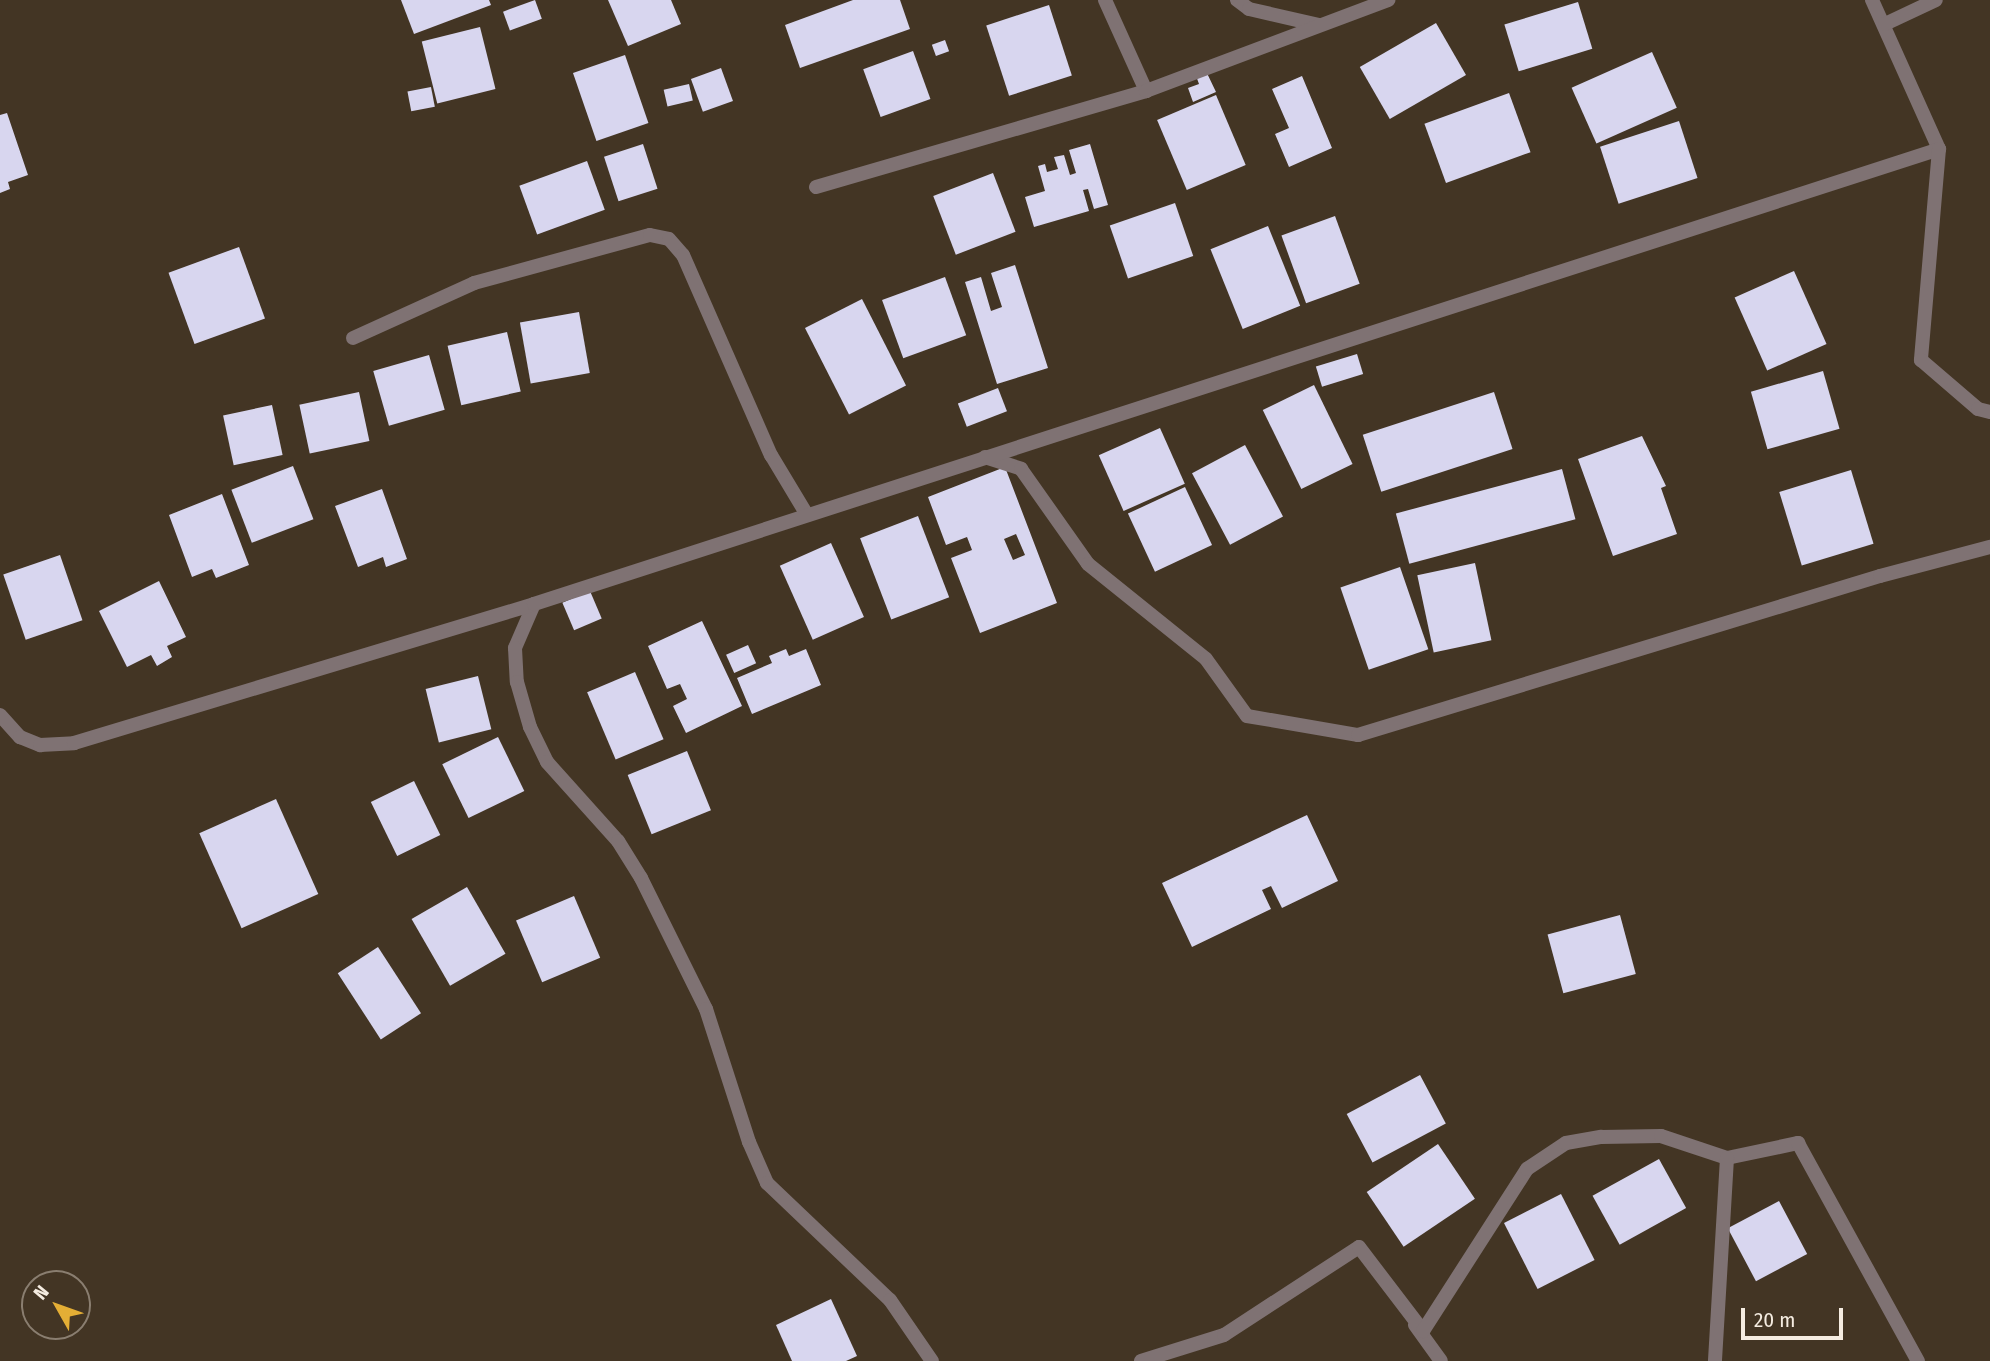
<!DOCTYPE html>
<html>
<head>
<meta charset="utf-8">
<style>
  body { margin:0 }
  #map { position:relative; width:1990px; height:1361px; overflow:hidden; background:#433524; font-family:"Fira Sans Condensed",sans-serif }
  div>[style] { position:absolute }
  .building>* { inset:0; background:#d8d6ef; transform-origin:0 0 }
  .street>* { height:14px; margin:-7px; padding:0 7px; transform-origin:7px; border-radius:7px; background:#7f7273 }
  span { translate:-50% -50%; white-space:nowrap; text-align:center; line-height:1.15; -webkit-text-stroke:7px #433524; paint-order:stroke }
  .north { position:absolute; left:21px; top:1270px; width:70px; height:70px; box-sizing:border-box; background:#433524; border:2px solid #8a7e70; border-radius:50%; rotate:310deg; font-size:19px; font-weight:700; line-height:28px; text-align:center; color:#f5ece1 }
  .north::after { content:''; display:block; margin:auto; width:24px; height:32px; background:#e4ae35; clip-path:polygon(50% 0,100% 100%,50% 72%,0 100%) }
  .scale { position:absolute; left:1741px; top:1308px; width:102px; height:32px; box-sizing:border-box; border:4px solid #f5ece1; border-top:0; padding-left:9px; font-size:21px; line-height:24px; white-space:nowrap; color:#f5ece1; -webkit-text-stroke:5px #433524; paint-order:stroke }
</style>
</head>
<body>
<div id="map">
  <div class="building">
    <div style="clip-path:polygon(401px 0,489px 0,491px 5px,414px 34px)"></div>
    <div style="left:535px;top:0;width:20px;height:34px;rotate:70deg"></div>
    <div style="clip-path:polygon(608px 0,671px 0,681px 24px,628px 46px)"></div>
    <div style="clip-path:polygon(853px 0,900px 0,910px 29px,800px 68px,785px 25px)"></div>
    <div style="left:1578px;top:2px;width:49px;height:77px;rotate:73deg"></div>
    <div style="left:1049px;top:5px;width:74px;height:66px;rotate:72deg"></div>
    <div style="left:1436px;top:23px;width:60px;height:88px;rotate:60deg"></div>
    <div style="left:480px;top:27px;width:64px;height:60px;rotate:76deg"></div>
    <div style="left:945px;top:40px;width:12px;height:14px;rotate:70deg"></div>
    <div style="left:913px;top:51px;width:51px;height:53px;rotate:70deg"></div>
    <div style="left:1652px;top:52px;width:61px;height:88px;rotate:66deg"></div>
    <div style="left:625px;top:55px;width:72px;height:55px;rotate:71deg"></div>
    <div style="left:721px;top:68px;width:35px;height:32px;rotate:70deg"></div>
    <div style="clip-path:polygon(1205px 69px,1216px 92px,1193px 102px,1188px 88px,1199px 84px,1195px 73px)"></div>
    <div style="clip-path:polygon(1302px 76px,1332px 148px,1289px 167px,1275px 134px,1289px 128px,1272px 89px)"></div>
    <div style="left:689px;top:84px;width:17px;height:26px;rotate:77deg"></div>
    <div style="left:431px;top:87px;width:20px;height:24px;rotate:79deg"></div>
    <div style="left:1509px;top:93px;width:63px;height:90px;rotate:70deg"></div>
    <div style="left:1216px;top:95px;width:76px;height:64px;rotate:67deg"></div>
    <div style="clip-path:polygon(7px 113px,28px 175px,8px 182px,10px 189px,0 193px,0 115px)"></div>
    <div style="left:1679px;top:121px;width:60px;height:83px;rotate:72deg"></div>
    <div style="left:643px;top:144px;width:47px;height:41px;rotate:72deg"></div>
    <div style="clip-path:polygon(1090px 144px,1108px 205px,1094px 209px,1088px 189px,1083px 190px,1089px 211px,1034px 227px,1025px 197px,1045px 191px,1038px 166px,1045px 164px,1047px 172px,1058px 169px,1054px 157px,1064px 155px,1070px 175px,1076px 173px,1069px 150px)"></div>
    <div style="left:587px;top:161px;width:52px;height:72px;rotate:70deg"></div>
    <div style="left:993px;top:173px;width:63px;height:64px;rotate:69deg"></div>
    <div style="left:1175px;top:203px;width:56px;height:69px;rotate:71deg"></div>
    <div style="left:1335px;top:216px;width:72px;height:57px;rotate:70deg"></div>
    <div style="left:1268px;top:226px;width:86px;height:62px;rotate:68deg"></div>
    <div style="left:239px;top:247px;width:76px;height:75px;rotate:70deg"></div>
    <div style="clip-path:polygon(1015px 265px,1048px 368px,997px 384px,965px 282px,981px 277px,991px 311px,1002px 307px,991px 273px)"></div>
    <div style="left:1794px;top:271px;width:80px;height:65px;rotate:66deg"></div>
    <div style="left:945px;top:277px;width:62px;height:67px;rotate:70deg"></div>
    <div style="left:862px;top:299px;width:97px;height:64px;rotate:63deg"></div>
    <div style="left:579px;top:312px;width:62px;height:60px;rotate:80deg"></div>
    <div style="left:507px;top:332px;width:61px;height:61px;rotate:77deg"></div>
    <div style="left:1357px;top:354px;width:21px;height:43px;rotate:73deg"></div>
    <div style="left:429px;top:355px;width:57px;height:58px;rotate:74deg"></div>
    <div style="left:1823px;top:371px;width:60px;height:75px;rotate:74deg"></div>
    <div style="left:1314px;top:385px;width:88px;height:57px;rotate:64deg"></div>
    <div style="left:998px;top:388px;width:25px;height:43px;rotate:69deg"></div>
    <div style="left:359px;top:392px;width:50px;height:61px;rotate:78deg"></div>
    <div style="left:1494px;top:392px;width:60px;height:138px;rotate:72deg"></div>
    <div style="left:272px;top:405px;width:51px;height:50px;rotate:78deg"></div>
    <div style="left:1160px;top:428px;width:61px;height:67px;rotate:66deg"></div>
    <div style="clip-path:polygon(1642px 436px,1666px 486px,1661px 488px,1677px 534px,1613px 556px,1578px 459px)"></div>
    <div style="left:1245px;top:445px;width:81px;height:60px;rotate:62deg"></div>
    <div style="left:293px;top:466px;width:57px;height:66px;rotate:69deg"></div>
    <div style="clip-path:polygon(evenodd,1005px 467px,1057px 603px,980px 633px,951px 558px,972px 550px,967px 537px,946px 545px,928px 497px,1005px 467px,1016px 534px,1025px 555px,1013px 560px,1004px 539px,1016px 534px)"></div>
    <div style="left:1562px;top:469px;width:52px;height:172px;rotate:75deg"></div>
    <div style="left:1851px;top:470px;width:77px;height:75px;rotate:73deg"></div>
    <div style="left:1185px;top:487px;width:64px;height:63px;rotate:65deg"></div>
    <div style="clip-path:polygon(382px 489px,407px 559px,386px 567px,383px 557px,358px 567px,335px 506px)"></div>
    <div style="clip-path:polygon(222px 494px,249px 565px,216px 578px,212px 569px,192px 577px,169px 515px)"></div>
    <div style="left:918px;top:516px;width:87px;height:62px;rotate:69deg"></div>
    <div style="left:831px;top:543px;width:81px;height:56px;rotate:66deg"></div>
    <div style="left:60px;top:555px;width:69px;height:60px;rotate:71deg"></div>
    <div style="left:1475px;top:563px;width:79px;height:59px;rotate:78deg"></div>
    <div style="left:1400px;top:567px;width:87px;height:63px;rotate:71deg"></div>
    <div style="clip-path:polygon(159px 581px,186px 637px,167px 646px,172px 657px,157px 666px,151px 655px,127px 667px,99px 611px)"></div>
    <div style="left:590px;top:591px;width:30px;height:30px;rotate:67deg"></div>
    <div style="clip-path:polygon(702px 621px,742px 706px,686px 733px,673px 706px,687px 699px,680px 684px,667px 689px,648px 646px)"></div>
    <div style="left:748px;top:645px;width:20px;height:24px;rotate:66deg"></div>
    <div style="clip-path:polygon(786px 649px,789px 656px,806px 649px,821px 685px,752px 714px,737px 678px,772px 663px,769px 656px)"></div>
    <div style="left:635px;top:672px;width:73px;height:52px;rotate:67deg"></div>
    <div style="left:478px;top:676px;width:55px;height:54px;rotate:76deg"></div>
    <div style="left:498px;top:737px;width:60px;height:62px;rotate:64deg"></div>
    <div style="left:687px;top:751px;width:64px;height:64px;rotate:68deg"></div>
    <div style="left:414px;top:781px;width:60px;height:48px;rotate:64deg"></div>
    <div style="left:276px;top:799px;width:104px;height:84px;rotate:66deg"></div>
    <div style="clip-path:polygon(1307px 815px,1338px 881px,1282px 908px,1271px 886px,1262px 890px,1271px 909px,1192px 947px,1162px 883px)"></div>
    <div style="left:467px;top:887px;width:77px;height:64px;rotate:60deg"></div>
    <div style="left:574px;top:896px;width:67px;height:63px;rotate:67deg"></div>
    <div style="left:1620px;top:915px;width:61px;height:75px;rotate:75deg"></div>
    <div style="left:378px;top:947px;width:79px;height:48px;rotate:57deg"></div>
    <div style="left:1420px;top:1075px;width:55px;height:83px;rotate:62deg"></div>
    <div style="left:1438px;top:1144px;width:66px;height:86px;rotate:56deg"></div>
    <div style="left:1659px;top:1159px;width:56px;height:76px;rotate:61deg"></div>
    <div style="left:1561px;top:1194px;width:74px;height:64px;rotate:63deg"></div>
    <div style="left:1779px;top:1201px;width:60px;height:58px;rotate:62deg"></div>
    <div style="clip-path:polygon(831px 1299px,857px 1356px,846px 1361px,792px 1361px,776px 1325px)"></div>
  </div>
  <div class="street">
    <div style="left:1105px;top:0;width:100px;rotate:65.7deg"></div>
    <div style="left:1237px;top:0;width:15px;rotate:37deg"></div>
    <div style="left:1249px;top:9px;width:72px;rotate:12.9deg"></div>
    <div style="left:1872px;top:0;width:163px;rotate:65.8deg"></div>
    <div style="left:1885px;top:24px;width:56px;rotate:-25.2deg"></div>
    <div style="left:816px;top:187px;width:344px;rotate:-16.2deg"></div>
    <div style="left:1146px;top:91px;width:259px;rotate:-20.6deg"></div>
    <div style="left:353px;top:338px;width:133px;rotate:-24.4deg"></div>
    <div style="left:474px;top:283px;width:182px;rotate:-15.3deg"></div>
    <div style="left:650px;top:235px;width:19px;rotate:12deg"></div>
    <div style="left:669px;top:239px;width:21px;rotate:49deg"></div>
    <div style="left:683px;top:255px;width:219px;rotate:66.3deg"></div>
    <div style="left:771px;top:455px;width:70px;rotate:59deg"></div>
    <div style="left:985px;top:457px;width:38px;rotate:18deg"></div>
    <div style="left:1021px;top:469px;width:116px;rotate:54.8deg"></div>
    <div style="left:1088px;top:564px;width:151px;rotate:38.8deg"></div>
    <div style="left:1206px;top:659px;width:70px;rotate:54.3deg"></div>
    <div style="left:1247px;top:716px;width:113px;rotate:9.7deg"></div>
    <div style="left:1358px;top:735px;width:546px;rotate:-16.94deg"></div>
    <div style="left:1880px;top:576px;width:114px;rotate:-14.8deg"></div>
    <div style="left:534px;top:604px;width:48px;rotate:113.4deg"></div>
    <div style="left:515px;top:648px;width:34px;rotate:87deg"></div>
    <div style="left:517px;top:682px;width:47px;rotate:73.9deg"></div>
    <div style="left:530px;top:727px;width:39px;rotate:64deg"></div>
    <div style="left:547px;top:762px;width:106px;rotate:48.1deg"></div>
    <div style="left:618px;top:841px;width:44px;rotate:58.1deg"></div>
    <div style="left:641px;top:878px;width:146px;rotate:63.6deg"></div>
    <div style="left:706px;top:1009px;width:140px;rotate:72.1deg"></div>
    <div style="left:749px;top:1142px;width:45px;rotate:66.3deg"></div>
    <div style="left:767px;top:1183px;width:170px;rotate:43.6deg"></div>
    <div style="left:890px;top:1300px;width:74px;rotate:55.5deg"></div>
    <div style="left:0;top:715px;width:30px;rotate:48deg"></div>
    <div style="left:20px;top:737px;width:22px;rotate:22deg"></div>
    <div style="left:40px;top:745px;width:34px;rotate:-3deg"></div>
    <div style="left:74px;top:743px;width:481px;rotate:-16.8deg"></div>
    <div style="left:534px;top:604px;width:1477px;rotate:-17.94deg"></div>
    <div style="left:1939px;top:149px;width:212px;rotate:94.9deg"></div>
    <div style="left:1921px;top:360px;width:75px;rotate:40.7deg"></div>
    <div style="left:1978px;top:409px;width:12px;rotate:14deg"></div>
    <div style="left:1727px;top:1158px;width:73px;rotate:-11.9deg"></div>
    <div style="left:1798px;top:1143px;width:249px;rotate:61.2deg"></div>
    <div style="left:1415px;top:1325px;width:44px;rotate:54.2deg"></div>
    <div style="left:1141px;top:1361px;width:87px;rotate:-17.4deg"></div>
    <div style="left:1224px;top:1335px;width:161px;rotate:-33.1deg"></div>
    <div style="left:1359px;top:1247px;width:106px;rotate:52.7deg"></div>
    <div style="left:1423px;top:1331px;width:193px;rotate:-57.3deg"></div>
    <div style="left:1527px;top:1169px;width:47px;rotate:-33.7deg"></div>
    <div style="left:1566px;top:1143px;width:36px;rotate:-10deg"></div>
    <div style="left:1601px;top:1137px;width:60px;rotate:-1deg"></div>
    <div style="left:1661px;top:1136px;width:70px;rotate:18.4deg"></div>
    <div style="left:1727px;top:1158px;width:203px;rotate:93.4deg"></div>
  </div>
  <div class="north">N</div>
  <div class="scale">20 m</div>
</div>
</body>
</html>
